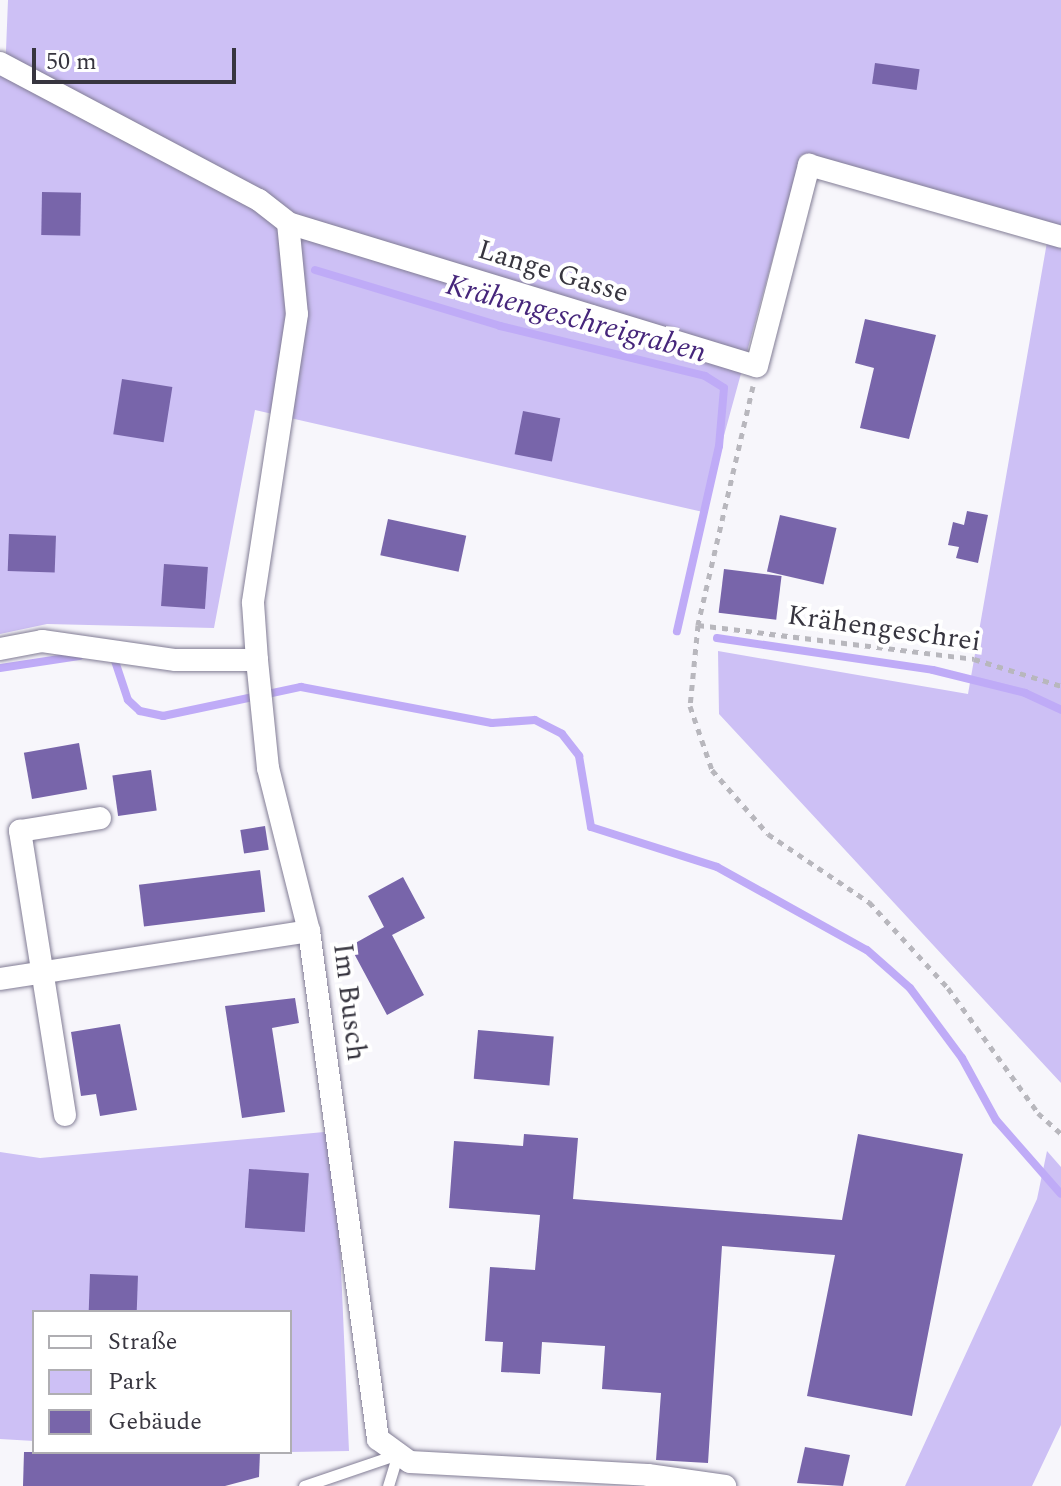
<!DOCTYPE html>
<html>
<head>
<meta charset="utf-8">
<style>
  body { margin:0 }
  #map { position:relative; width:1061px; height:1486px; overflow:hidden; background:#f7f6fb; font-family:Spectral,serif }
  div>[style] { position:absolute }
  .green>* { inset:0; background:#cdc0f5 }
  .stream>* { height:8px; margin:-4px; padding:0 4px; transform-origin:4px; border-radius:4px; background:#bfabf7 }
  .building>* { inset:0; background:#7865aa; transform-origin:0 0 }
  .path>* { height:5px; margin-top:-2.5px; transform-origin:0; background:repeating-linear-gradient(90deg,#b8b7bd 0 6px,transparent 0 12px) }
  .roads { filter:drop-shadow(0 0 2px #827d95) drop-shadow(0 0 2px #827d95) }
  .service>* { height:11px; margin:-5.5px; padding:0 5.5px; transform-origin:5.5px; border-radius:5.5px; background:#fff }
  .minor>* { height:22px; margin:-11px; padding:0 11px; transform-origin:11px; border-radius:11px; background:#fff }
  span { translate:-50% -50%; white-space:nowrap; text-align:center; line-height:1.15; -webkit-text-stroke:8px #fff; paint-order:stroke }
  .street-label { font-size:28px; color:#37353f }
  .water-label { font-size:30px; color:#46267b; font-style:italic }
  .legend { position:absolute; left:32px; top:1310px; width:260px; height:144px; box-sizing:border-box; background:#fff; border:2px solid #afaeb2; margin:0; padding:10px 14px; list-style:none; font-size:24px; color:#37353f }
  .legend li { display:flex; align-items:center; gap:16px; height:40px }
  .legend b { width:40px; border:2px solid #afaeb2 }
  .scale { position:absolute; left:32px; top:48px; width:204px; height:36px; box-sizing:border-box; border:4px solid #37353f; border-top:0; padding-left:10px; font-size:24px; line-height:28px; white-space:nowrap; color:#37353f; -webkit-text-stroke:6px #fff; paint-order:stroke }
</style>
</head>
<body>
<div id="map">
  <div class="green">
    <div style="clip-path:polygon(8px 0,1061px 0,1061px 1083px,719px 714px,718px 651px,968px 694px,1050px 225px,801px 155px,703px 512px,255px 410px,214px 628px,47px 624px,0 634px,0 74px,5px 75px)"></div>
    <div style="clip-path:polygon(335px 1131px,349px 1451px,290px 1452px,290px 1312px,34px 1312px,34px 1441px,0 1439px,0 1152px,40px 1158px)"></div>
    <div style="clip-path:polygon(1047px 1151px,1061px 1167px,1061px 1425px,1032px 1486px,905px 1486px,1037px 1199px)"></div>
  </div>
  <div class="stream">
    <div style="left:315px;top:270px;width:193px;rotate:16.8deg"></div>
    <div style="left:500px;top:326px;width:211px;rotate:13.7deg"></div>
    <div style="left:705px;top:376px;width:22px;rotate:32deg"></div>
    <div style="left:724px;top:388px;width:58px;rotate:94.9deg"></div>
    <div style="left:719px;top:446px;width:190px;rotate:102.8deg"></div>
    <div style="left:717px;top:638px;width:218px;rotate:8.4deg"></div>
    <div style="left:933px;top:670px;width:95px;rotate:14deg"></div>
    <div style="left:1025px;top:693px;width:40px;rotate:25deg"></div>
    <div style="left:113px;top:655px;width:47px;rotate:71.6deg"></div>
    <div style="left:128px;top:700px;width:16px;rotate:43deg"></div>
    <div style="left:140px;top:711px;width:24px;rotate:12deg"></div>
    <div style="left:163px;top:716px;width:141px;rotate:-11.9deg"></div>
    <div style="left:301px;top:687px;width:194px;rotate:10.7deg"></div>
    <div style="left:492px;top:723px;width:43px;rotate:-4deg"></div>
    <div style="left:535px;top:720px;width:30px;rotate:27deg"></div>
    <div style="left:562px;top:734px;width:28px;rotate:52deg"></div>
    <div style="left:579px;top:756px;width:72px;rotate:80.4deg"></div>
    <div style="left:591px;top:827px;width:132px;rotate:17.6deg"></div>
    <div style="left:717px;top:867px;width:171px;rotate:29deg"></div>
    <div style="left:867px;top:950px;width:57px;rotate:41.5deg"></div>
    <div style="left:910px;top:988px;width:87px;rotate:53.4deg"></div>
    <div style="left:962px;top:1058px;width:71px;rotate:61.3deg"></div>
    <div style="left:996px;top:1120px;width:98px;rotate:48.7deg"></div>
    <div style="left:0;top:668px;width:80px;rotate:-8.6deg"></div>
  </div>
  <div class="building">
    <div style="left:875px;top:63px;width:45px;height:21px;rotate:8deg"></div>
    <div style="left:42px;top:192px;width:39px;height:43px;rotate:1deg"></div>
    <div style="clip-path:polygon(865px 319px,936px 335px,909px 439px,860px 428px,874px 368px,855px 363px)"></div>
    <div style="left:122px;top:379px;width:51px;height:56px;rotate:9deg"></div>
    <div style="left:523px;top:411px;width:38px;height:44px;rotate:11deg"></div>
    <div style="clip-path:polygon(967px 511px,988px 515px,978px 563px,956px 558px,959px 547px,948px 545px,953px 522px,964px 525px)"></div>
    <div style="left:780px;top:515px;width:58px;height:58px;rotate:13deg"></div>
    <div style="left:388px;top:519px;width:80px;height:37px;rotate:12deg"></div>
    <div style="left:9px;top:534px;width:47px;height:37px;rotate:2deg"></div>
    <div style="left:164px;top:564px;width:44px;height:42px;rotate:4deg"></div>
    <div style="left:724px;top:569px;width:58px;height:44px;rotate:7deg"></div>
    <div style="left:79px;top:743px;width:47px;height:56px;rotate:80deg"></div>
    <div style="left:151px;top:770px;width:41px;height:39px;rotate:82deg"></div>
    <div style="left:265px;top:826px;width:24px;height:25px;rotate:81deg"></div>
    <div style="left:260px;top:870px;width:42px;height:122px;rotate:83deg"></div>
    <div style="clip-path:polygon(403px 877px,425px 918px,392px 935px,424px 995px,387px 1015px,350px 946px,384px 927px,368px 896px)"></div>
    <div style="clip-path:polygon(295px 998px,299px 1023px,272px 1028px,285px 1112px,242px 1118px,225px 1006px)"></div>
    <div style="clip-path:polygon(120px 1024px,137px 1110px,100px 1116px,96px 1094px,81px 1096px,71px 1032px)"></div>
    <div style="left:478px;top:1030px;width:76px;height:49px;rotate:5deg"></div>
    <div style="clip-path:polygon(524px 1134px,578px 1138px,573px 1199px,842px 1220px,858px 1134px,963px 1154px,912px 1416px,807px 1396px,835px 1255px,722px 1246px,708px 1463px,656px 1460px,661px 1393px,602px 1389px,605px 1346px,542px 1342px,540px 1374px,501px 1372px,503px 1342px,485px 1341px,490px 1267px,535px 1270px,540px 1215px,449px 1208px,454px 1141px,523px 1146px)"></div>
    <div style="left:249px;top:1169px;width:60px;height:59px;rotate:4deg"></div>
    <div style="left:90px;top:1274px;width:48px;height:38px;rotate:2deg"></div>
    <div style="clip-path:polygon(805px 1447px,850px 1455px,843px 1486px,797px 1483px)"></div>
    <div style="clip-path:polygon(24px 1452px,260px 1452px,259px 1477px,225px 1486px,23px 1486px)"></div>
  </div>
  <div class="path">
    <div style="left:753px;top:386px;width:245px;rotate:103deg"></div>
    <div style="left:698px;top:625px;width:81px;rotate:95.6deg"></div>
    <div style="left:690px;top:706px;width:68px;rotate:71deg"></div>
    <div style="left:712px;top:770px;width:85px;rotate:48.8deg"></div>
    <div style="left:768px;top:834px;width:122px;rotate:34deg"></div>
    <div style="left:869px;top:902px;width:117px;rotate:47.4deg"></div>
    <div style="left:948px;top:988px;width:154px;rotate:54.2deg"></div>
    <div style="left:1038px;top:1113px;width:31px;rotate:42deg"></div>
    <div style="left:698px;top:625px;width:278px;rotate:7deg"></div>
    <div style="left:974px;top:659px;width:91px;rotate:17.2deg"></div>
  </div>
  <div class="roads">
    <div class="service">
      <div style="left:304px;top:1486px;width:99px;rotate:-18.8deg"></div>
      <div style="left:388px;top:1486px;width:34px;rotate:-73deg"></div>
    </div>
    <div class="minor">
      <div style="left:0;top:63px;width:293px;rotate:27.9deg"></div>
      <div style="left:259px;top:200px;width:37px;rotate:38deg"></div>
      <div style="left:288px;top:223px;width:490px;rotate:17deg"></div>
      <div style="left:757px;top:366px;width:208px;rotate:-75.5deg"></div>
      <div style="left:809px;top:165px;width:262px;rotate:15.9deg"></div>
      <div style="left:288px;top:223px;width:91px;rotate:84.4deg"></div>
      <div style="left:297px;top:314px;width:292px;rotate:98.7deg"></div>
      <div style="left:253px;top:603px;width:57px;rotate:86deg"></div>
      <div style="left:257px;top:660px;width:109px;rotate:84.2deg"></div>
      <div style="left:268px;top:768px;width:168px;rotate:75.9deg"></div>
      <div style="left:309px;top:931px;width:513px;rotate:82.27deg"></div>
      <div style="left:378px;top:1439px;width:39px;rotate:36deg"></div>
      <div style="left:410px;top:1462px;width:238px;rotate:3.1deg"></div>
      <div style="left:648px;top:1475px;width:78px;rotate:8.1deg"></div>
      <div style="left:0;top:649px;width:43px;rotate:-10.8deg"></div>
      <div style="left:42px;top:641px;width:135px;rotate:8.1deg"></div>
      <div style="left:176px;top:660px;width:81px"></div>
      <div style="left:0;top:979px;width:313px;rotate:-8.8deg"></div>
      <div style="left:65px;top:1115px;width:288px;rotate:-99deg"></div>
      <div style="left:20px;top:831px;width:81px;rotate:-9.2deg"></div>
    </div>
  </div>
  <div class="street-label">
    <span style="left:553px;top:272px;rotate:17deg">Lange Gasse</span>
    <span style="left:884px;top:629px;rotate:8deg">Krähengeschrei</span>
    <span style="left:349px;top:1002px;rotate:83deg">Im Busch</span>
  </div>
  <div class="water-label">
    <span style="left:576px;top:319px;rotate:15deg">Krähengeschreigraben</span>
  </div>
  <ul class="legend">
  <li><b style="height:10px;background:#fff"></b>Straße</li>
  <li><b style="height:22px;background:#cdc0f5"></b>Park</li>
  <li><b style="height:22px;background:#7865aa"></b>Gebäude</li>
  </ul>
  <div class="scale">50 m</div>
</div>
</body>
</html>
